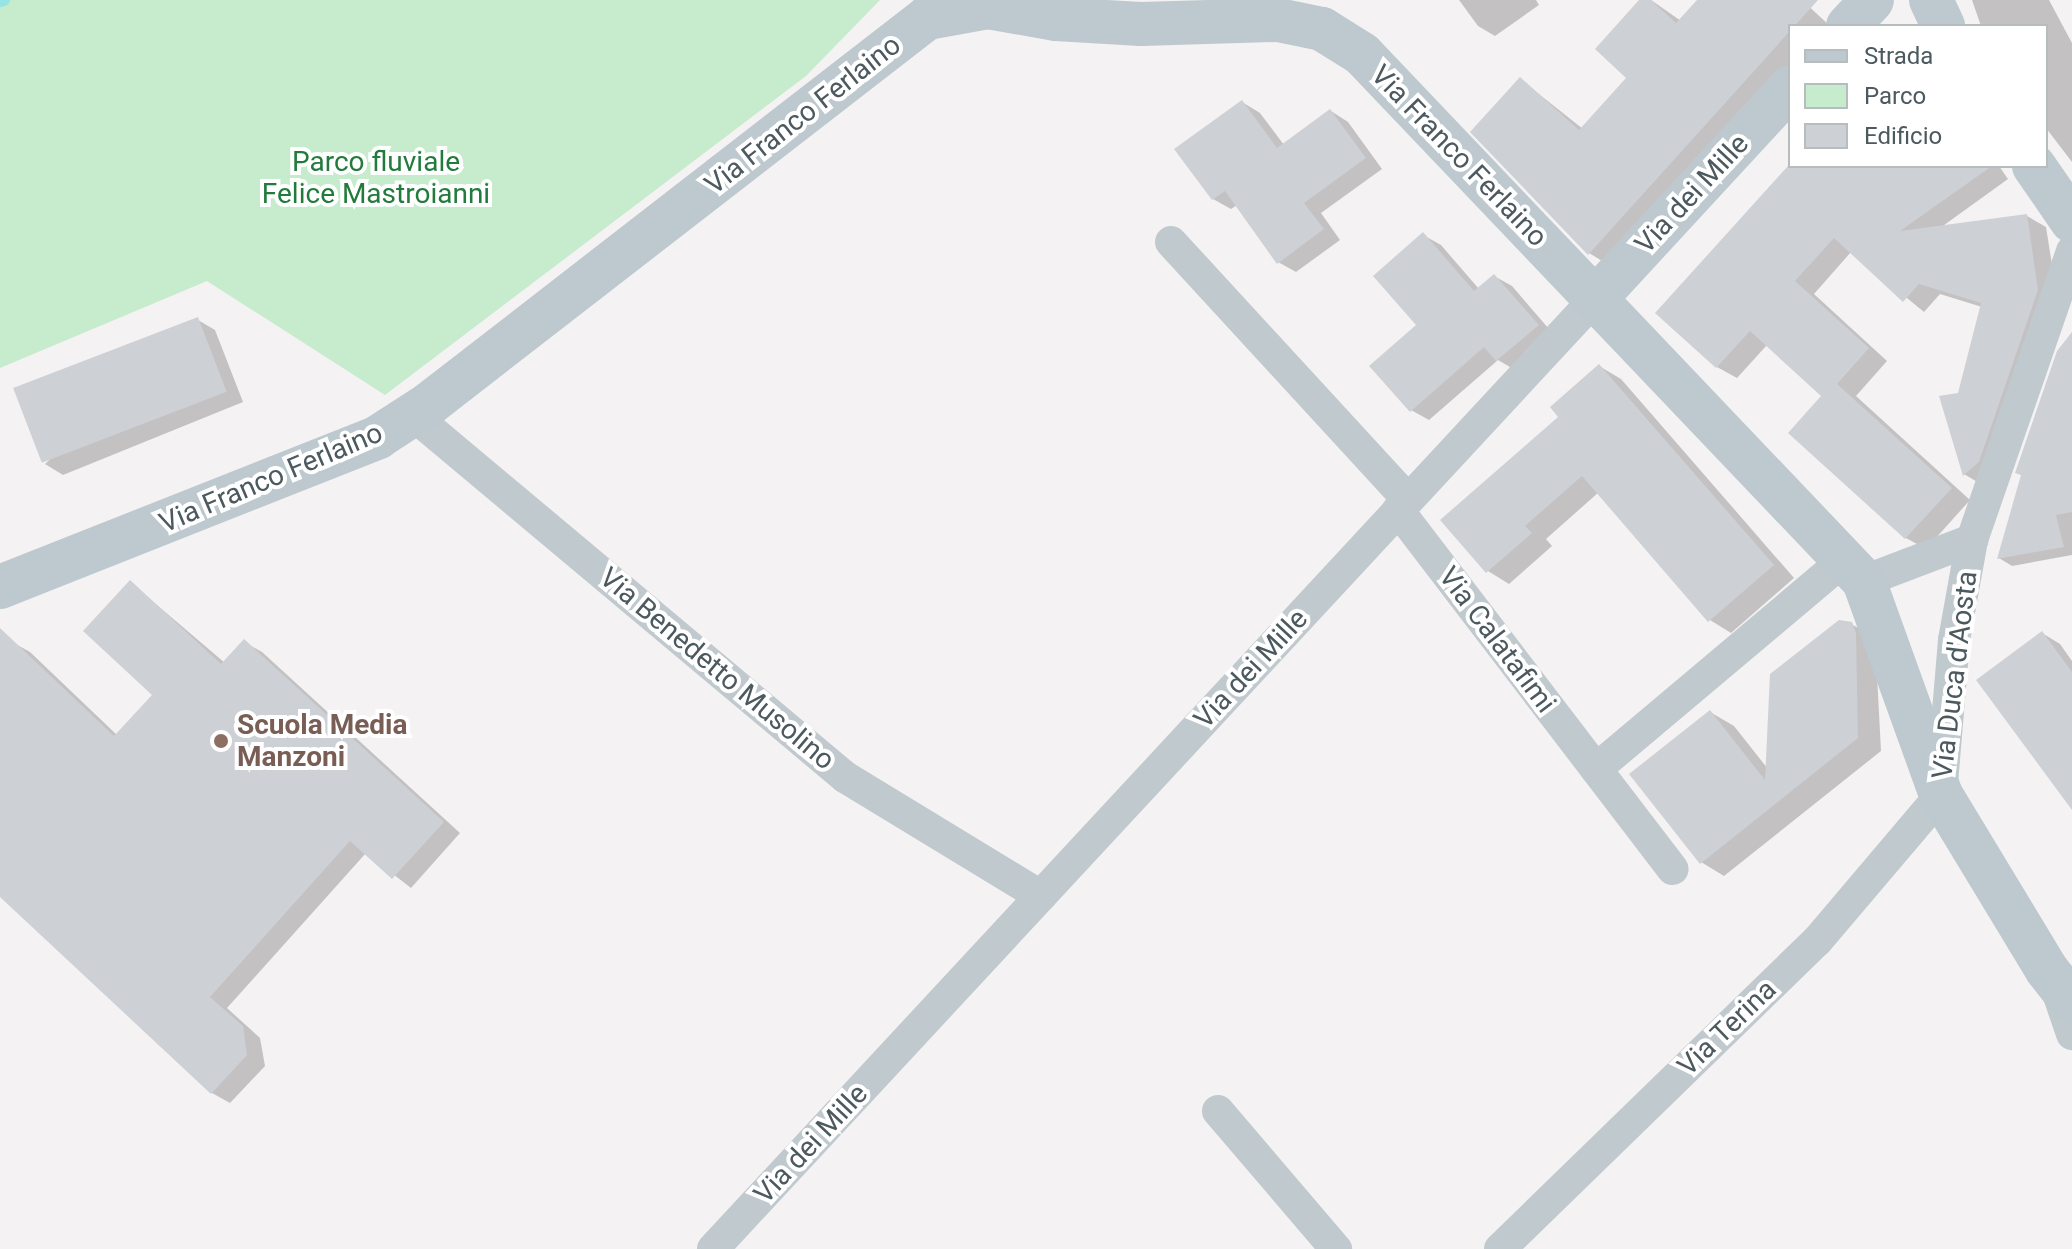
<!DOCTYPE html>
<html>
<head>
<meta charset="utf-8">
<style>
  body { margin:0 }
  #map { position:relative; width:2072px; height:1249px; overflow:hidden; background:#f4f2f3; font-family:Roboto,sans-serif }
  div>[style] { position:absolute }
  .green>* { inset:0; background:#c6eccd }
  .shadow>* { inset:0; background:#0003 }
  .stream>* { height:11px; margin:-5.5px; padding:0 5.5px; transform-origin:5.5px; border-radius:5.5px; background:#98e4e5 }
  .building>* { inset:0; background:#cdd0d4; transform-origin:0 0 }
  .minor>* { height:32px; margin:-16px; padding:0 16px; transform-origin:16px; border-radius:16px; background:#c0c9cd }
  .secondary>* { height:44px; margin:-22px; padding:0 22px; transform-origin:22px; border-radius:22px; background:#bdc9ce }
  .dots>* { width:22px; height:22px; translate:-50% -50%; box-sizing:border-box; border:4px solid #fff; border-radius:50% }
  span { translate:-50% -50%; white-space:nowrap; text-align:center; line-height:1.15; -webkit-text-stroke:8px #fff; paint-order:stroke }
  .street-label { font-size:28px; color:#4c595e }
  .park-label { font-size:28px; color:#227a3c }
  .education-label { font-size:28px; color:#785e54; font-weight:700 }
  .left { translate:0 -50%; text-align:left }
  .legend { position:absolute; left:1788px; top:24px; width:260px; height:144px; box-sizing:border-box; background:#fff; border:2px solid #b7bdbf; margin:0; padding:10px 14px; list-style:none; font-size:24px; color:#4c595e }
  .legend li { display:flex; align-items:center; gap:16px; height:40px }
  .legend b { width:40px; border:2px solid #b7bdbf }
</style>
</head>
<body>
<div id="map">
  <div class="green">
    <div style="clip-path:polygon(0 0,880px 0,806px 76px,385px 395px,207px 281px,0 368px)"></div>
  </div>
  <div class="shadow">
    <div style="clip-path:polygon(1459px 0,1536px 0,1539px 5px,1495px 36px,1478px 26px)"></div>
    <div style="clip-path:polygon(1641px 0,1651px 0,1681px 21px,1700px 0,1802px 0,1830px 26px,1790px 26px,1790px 70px,1612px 267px,1589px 253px,1520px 79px,1583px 129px,1629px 78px)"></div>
    <div style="clip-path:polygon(1972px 0,2049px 0,2072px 43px,2072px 162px,2046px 128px,2046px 26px,1981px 26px)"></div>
    <div style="clip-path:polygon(1242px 102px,1260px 113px,1284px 145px,1331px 111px,1348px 122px,1382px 169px,1321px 213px,1340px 240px,1296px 272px,1278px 262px,1237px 205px,1231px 209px,1213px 199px)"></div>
    <div style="clip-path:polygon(1790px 166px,1999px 166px,2008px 179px,1940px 228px,2027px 216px,2046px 227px,2058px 302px,1984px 486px,1964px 474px,1960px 395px,1982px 307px,1940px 294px,1924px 312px,1851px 252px,1814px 294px,1887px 361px,1856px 396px,1970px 500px,1926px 549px,1906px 538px,1791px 433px,1824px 396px,1767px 345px,1737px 378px,1717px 367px)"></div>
    <div style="clip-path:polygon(1423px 235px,1441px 245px,1479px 289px,1494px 276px,1512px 286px,1555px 336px,1515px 370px,1498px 360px,1429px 420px,1411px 410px)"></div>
    <div style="clip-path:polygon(198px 320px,215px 330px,243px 402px,63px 475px,45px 464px)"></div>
    <div style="clip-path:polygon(2072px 335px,2072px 555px,2012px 566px,1999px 558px)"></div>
    <div style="clip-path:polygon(1599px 366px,1621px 379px,1794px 578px,1731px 633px,1710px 620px,1599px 492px,1546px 539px,1552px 546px,1509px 584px,1488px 571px,1561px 417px)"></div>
    <div style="clip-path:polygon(130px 582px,225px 663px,244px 642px,262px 652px,460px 833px,411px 888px,366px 853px,227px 1008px,260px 1038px,265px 1066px,230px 1103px,212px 1093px,0 894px,0 655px,12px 642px,30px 652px,117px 735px,155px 695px)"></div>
    <div style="clip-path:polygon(1851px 624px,1875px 637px,1881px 751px,1724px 876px,1701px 862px,1710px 712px,1734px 726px,1768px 769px)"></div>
    <div style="clip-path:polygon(2042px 633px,2060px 644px,2072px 661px,2072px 807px)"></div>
  </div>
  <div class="stream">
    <div style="left:0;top:1px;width:4px;rotate:-14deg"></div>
  </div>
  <div class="building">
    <div style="clip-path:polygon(1639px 0,1651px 0,1676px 23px,1697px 0,1818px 0,1588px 255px,1470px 132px,1520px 77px,1579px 130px,1626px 78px,1595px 49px)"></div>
    <div style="clip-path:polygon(1242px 100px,1277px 148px,1330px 109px,1366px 158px,1304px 203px,1324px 229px,1277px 264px,1225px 191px,1212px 200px,1174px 149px)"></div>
    <div style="clip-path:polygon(1788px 166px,1992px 166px,1900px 231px,2027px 214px,2038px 290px,1979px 462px,1963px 476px,1939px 396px,1958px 393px,1981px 303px,1919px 284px,1903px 302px,1834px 238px,1795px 281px,1869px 348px,1837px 384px,1952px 488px,1905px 539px,1788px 433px,1821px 396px,1750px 331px,1716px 368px,1655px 313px)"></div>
    <div style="clip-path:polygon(1423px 232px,1474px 291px,1494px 274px,1539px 325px,1496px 361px,1484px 347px,1410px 412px,1369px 366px,1416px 325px,1373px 276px)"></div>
    <div style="left:198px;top:317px;width:80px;height:198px;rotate:69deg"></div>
    <div style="clip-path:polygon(2072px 332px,2072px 512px,2056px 515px,2064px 547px,1997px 559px,2021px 475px,2015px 473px,2057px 351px)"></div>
    <div style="clip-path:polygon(1599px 364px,1774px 565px,1708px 622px,1582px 476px,1525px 526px,1532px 533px,1486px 573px,1440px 520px,1558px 417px,1550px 407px)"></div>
    <div style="clip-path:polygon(130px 580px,221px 664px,244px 639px,444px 822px,392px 879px,350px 841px,210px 997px,243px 1026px,247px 1055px,211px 1094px,0 897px,0 628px,114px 736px,152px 695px,83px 631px)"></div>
    <div style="clip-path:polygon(1839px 620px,1852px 622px,1856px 633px,1858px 738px,1700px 864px,1629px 774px,1710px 710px,1765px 780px,1770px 674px)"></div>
    <div style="clip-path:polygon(2042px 631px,2072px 672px,2072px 810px,1976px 680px)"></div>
  </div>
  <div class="minor">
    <div style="left:1171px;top:242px;width:350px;rotate:47.4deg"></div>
    <div style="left:413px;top:415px;width:564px;rotate:39.96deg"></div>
    <div style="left:845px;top:777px;width:229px;rotate:31.3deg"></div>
    <div style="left:1398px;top:510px;width:452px;rotate:52.6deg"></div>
    <div style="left:1864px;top:581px;width:116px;rotate:-20.8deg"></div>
    <div style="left:1596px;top:769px;width:324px;rotate:-40.1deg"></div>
    <div style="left:2055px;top:984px;width:53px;rotate:71.2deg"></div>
    <div style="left:1218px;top:1111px;width:182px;rotate:49.5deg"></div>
    <div style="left:713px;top:1249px;width:1296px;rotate:-47.13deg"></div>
    <div style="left:1500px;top:1249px;width:442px;rotate:-44.2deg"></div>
    <div style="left:1817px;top:941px;width:192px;rotate:-49.7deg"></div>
    <div style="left:1941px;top:795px;width:156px;rotate:-85.2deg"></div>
    <div style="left:1954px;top:640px;width:102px;rotate:-79.8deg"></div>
    <div style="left:1972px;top:540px;width:306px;rotate:-70.9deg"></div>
  </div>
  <div class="secondary">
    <div style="left:1931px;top:0;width:29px;rotate:65deg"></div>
    <div style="left:1848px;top:26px;width:35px;rotate:-47deg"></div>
    <div style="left:2034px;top:166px;width:67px;rotate:55.4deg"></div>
    <div style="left:1595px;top:299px;width:287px;rotate:-47.3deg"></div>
    <div style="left:0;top:587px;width:407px;rotate:-21.6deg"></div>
    <div style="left:378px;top:437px;width:61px;rotate:-32.9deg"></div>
    <div style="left:429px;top:404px;width:630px;rotate:-37.78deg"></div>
    <div style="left:927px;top:18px;width:62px;rotate:-10.2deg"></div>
    <div style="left:988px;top:7px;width:69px;rotate:10deg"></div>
    <div style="left:1056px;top:19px;width:85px;rotate:3.4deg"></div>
    <div style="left:1141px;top:24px;width:137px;rotate:-1.7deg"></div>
    <div style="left:1278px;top:20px;width:45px;rotate:11.6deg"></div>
    <div style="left:1322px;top:29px;width:47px;rotate:32deg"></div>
    <div style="left:1362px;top:54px;width:728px;rotate:46.39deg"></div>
    <div style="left:1864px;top:581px;width:227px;rotate:70.2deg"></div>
    <div style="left:1941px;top:795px;width:205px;rotate:58.8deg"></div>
    <div style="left:2047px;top:970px;width:41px;rotate:52deg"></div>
  </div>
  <div class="dots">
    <div style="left:221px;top:741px;background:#8d6e63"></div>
  </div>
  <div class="street-label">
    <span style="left:803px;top:115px;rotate:-38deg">Via Franco Ferlaino</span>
    <span style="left:1459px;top:156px;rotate:46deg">Via Franco Ferlaino</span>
    <span style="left:1692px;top:194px;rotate:-47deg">Via dei Mille</span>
    <span style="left:271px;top:478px;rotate:-23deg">Via Franco Ferlaino</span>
    <span style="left:1497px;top:640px;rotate:53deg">Via Calatafimi</span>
    <span style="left:717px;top:669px;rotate:40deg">Via Benedetto Musolino</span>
    <span style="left:1251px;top:669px;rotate:-47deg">Via dei Mille</span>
    <span style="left:1955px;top:675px;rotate:-83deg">Via Duca d'Aosta</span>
    <span style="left:1727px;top:1028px;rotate:-44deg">Via Terina</span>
    <span style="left:811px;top:1144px;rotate:-47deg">Via dei Mille</span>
  </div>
  <div class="park-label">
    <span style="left:376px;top:178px">Parco fluviale<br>Felice Mastroianni</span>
  </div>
  <div class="education-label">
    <span class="left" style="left:237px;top:741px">Scuola Media<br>Manzoni</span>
  </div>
  <ul class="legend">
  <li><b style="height:10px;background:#bdc9ce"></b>Strada</li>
  <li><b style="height:22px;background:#c6eccd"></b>Parco</li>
  <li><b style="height:22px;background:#cdd0d4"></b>Edificio</li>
  </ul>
</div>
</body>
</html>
